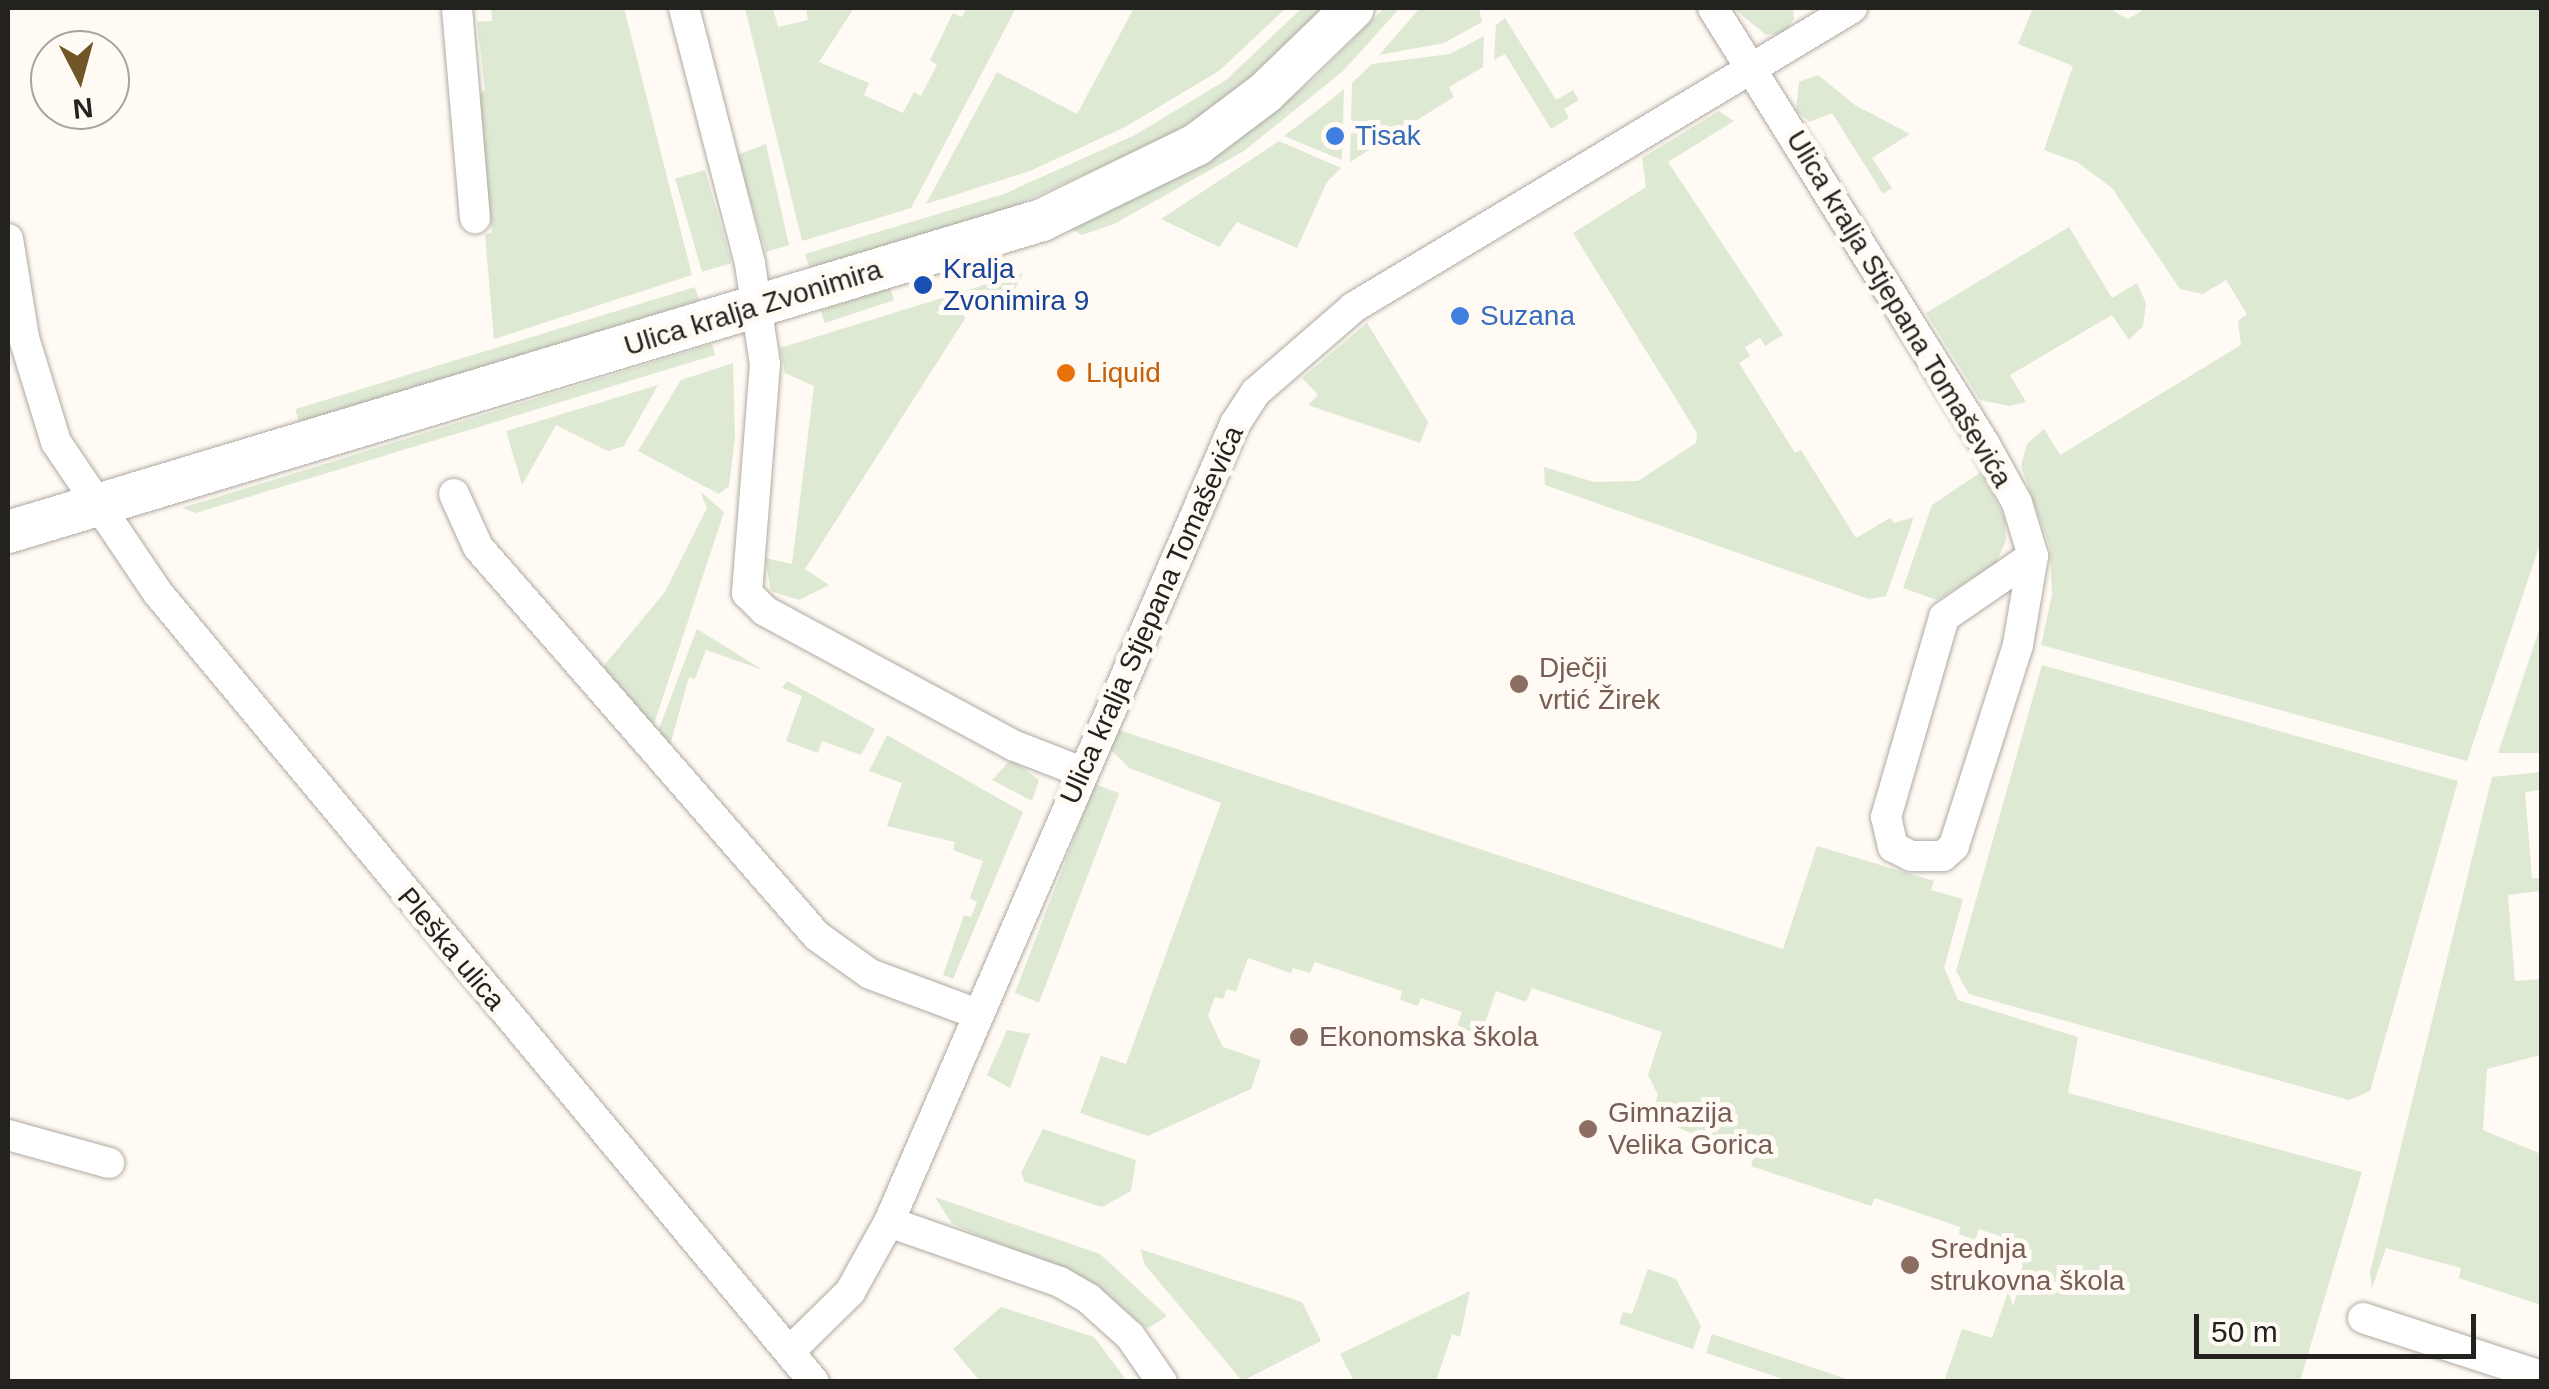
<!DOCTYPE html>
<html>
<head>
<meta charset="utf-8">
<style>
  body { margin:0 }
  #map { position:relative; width:2549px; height:1389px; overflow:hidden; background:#fffaf3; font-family:Arial,sans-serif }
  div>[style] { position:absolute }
  .green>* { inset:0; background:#dee9d4; transform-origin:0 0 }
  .roads { filter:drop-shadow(0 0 2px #afaaa2) drop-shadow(0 0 2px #afaaa2) }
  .minor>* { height:30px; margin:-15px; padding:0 15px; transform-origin:15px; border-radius:15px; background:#fff }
  .secondary>* { height:42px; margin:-21px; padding:0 21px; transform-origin:21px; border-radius:21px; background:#fff }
  .dots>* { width:28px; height:28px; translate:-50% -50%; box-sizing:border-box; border:5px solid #fffaf3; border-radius:50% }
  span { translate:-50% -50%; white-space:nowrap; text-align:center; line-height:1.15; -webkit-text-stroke:10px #fffaf3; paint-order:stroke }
  .shop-label { font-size:28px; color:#366cbe }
  .left { translate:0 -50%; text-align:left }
  .transit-label { font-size:28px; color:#164399 }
  .street-label { font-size:28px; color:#24221f }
  .food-label { font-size:28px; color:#c56008 }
  .education-label { font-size:28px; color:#785e54 }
  .frame { position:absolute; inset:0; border:10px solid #24221f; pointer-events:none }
  .north { position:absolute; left:30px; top:30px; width:100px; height:100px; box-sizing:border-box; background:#fffaf3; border:2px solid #a7a49e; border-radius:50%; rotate:174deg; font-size:28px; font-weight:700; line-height:40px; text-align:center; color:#24221f }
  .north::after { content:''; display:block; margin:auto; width:35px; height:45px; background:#705627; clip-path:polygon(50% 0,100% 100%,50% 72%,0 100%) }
  .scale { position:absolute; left:2194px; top:1314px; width:282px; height:45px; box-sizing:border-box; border:5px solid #24221f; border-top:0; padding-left:12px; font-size:30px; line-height:35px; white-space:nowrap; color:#24221f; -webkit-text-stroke:8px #fffaf3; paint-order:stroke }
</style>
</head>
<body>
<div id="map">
  <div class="green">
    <div style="clip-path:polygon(491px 8px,624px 8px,692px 275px,494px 339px,485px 235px,492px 232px,476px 97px,485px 90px,477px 22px,492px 21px)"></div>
    <div style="clip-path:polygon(745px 8px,773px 8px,778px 27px,808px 20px,806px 8px,854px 8px,819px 62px,869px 83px,864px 95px,903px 113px,914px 92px,921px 96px,937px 65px,930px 60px,953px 13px,962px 17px,967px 8px,1016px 8px,911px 208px,802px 241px)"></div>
    <div style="clip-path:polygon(1134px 8px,1286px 8px,1219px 71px,1125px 127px,1030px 171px,926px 204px,997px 72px,1077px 114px)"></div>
    <div style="clip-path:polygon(1302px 8px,1329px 8px,1220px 105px,1156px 142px,1007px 209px,810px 269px,805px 254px,1004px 194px,1135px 135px,1226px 80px)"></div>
    <div style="clip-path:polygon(1384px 8px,1400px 8px,1343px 71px,1244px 151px,1114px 224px,1082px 235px,1071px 229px,1209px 159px,1312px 81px)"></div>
    <div style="clip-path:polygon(1420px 8px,1479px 8px,1482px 22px,1444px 43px,1379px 55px)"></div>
    <div style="clip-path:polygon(1733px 8px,1793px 8px,1794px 19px,1784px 33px,1766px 35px)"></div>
    <div style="clip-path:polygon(2033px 8px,2108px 8px,2128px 19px,2146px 8px,2541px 8px,2541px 541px,2467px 761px,2041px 645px,2052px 595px,2050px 548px,2021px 466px,2027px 444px,2044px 429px,2060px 455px,2241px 345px,2238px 321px,2247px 314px,2226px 280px,2203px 294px,2180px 289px,2112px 188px,2077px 162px,2044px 150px,2073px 66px,2018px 44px)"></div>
    <div style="clip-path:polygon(1505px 18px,1556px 100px,1573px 90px,1579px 100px,1564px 109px,1569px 118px,1551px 129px,1505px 54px,1494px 60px,1496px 25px)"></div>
    <div style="clip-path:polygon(1484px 36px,1483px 67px,1449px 87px,1454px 97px,1350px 162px,1352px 83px,1372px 64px,1450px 54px)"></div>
    <div style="clip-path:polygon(1818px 75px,1855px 105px,1910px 134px,1872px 158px,1892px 188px,1883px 194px,1832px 113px,1809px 122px,1796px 110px,1799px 82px)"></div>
    <div style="clip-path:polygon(1344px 89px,1342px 160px,1284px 136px,1327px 103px)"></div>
    <div style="clip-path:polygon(1719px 111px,1734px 121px,1668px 162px,1783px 335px,1765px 346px,1760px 338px,1745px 347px,1750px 356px,1739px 363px,1795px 453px,1801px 450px,1856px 538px,1890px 518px,1894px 523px,1914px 517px,1886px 596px,1869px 599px,1545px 485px,1544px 467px,1594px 482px,1638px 481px,1696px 443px,1697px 433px,1573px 233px,1646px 187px,1642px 158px)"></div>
    <div style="clip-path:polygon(1279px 141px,1341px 168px,1327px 182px,1297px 248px,1237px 222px,1219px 247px,1161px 219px)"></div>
    <div style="clip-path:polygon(766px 144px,789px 245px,766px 252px,737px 155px)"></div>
    <div style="left:705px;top:170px;width:97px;height:31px;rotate:74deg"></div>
    <div style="clip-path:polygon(2069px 227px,2112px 298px,2137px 283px,2146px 303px,2143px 326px,2129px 340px,2112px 315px,2010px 375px,2026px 402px,2010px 406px,1980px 400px,1926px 313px)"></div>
    <div style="clip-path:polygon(1023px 273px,1008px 303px,984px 289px,805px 569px,829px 585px,799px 600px,771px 591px,765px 558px,792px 564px,814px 386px,785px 373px,780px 348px)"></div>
    <div style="left:695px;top:287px;width:14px;height:418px;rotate:73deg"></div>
    <div style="left:890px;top:288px;width:13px;height:73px;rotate:72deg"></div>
    <div style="clip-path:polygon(1367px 323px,1428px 422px,1420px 443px,1308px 405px,1318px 395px,1302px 378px)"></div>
    <div style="clip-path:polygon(712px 344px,715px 355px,196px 513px,182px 508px)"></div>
    <div style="clip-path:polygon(733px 363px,735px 438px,729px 486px,719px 494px,638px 451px,681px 380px)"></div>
    <div style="clip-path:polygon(658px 385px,624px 446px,608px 451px,556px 425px,522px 485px,506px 431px)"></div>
    <div style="clip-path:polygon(1981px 472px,2005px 519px,2006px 540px,1996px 563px,1937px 600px,1903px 588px,1932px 505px)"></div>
    <div style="clip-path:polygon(700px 491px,724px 512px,653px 727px,602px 668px,665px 592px,707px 508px)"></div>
    <div style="clip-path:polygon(2541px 627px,2541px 753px,2498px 753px,2539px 630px)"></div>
    <div style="clip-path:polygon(697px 629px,763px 670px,706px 650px,695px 679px,689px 677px,670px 745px,658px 731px)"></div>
    <div style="clip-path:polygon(2042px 665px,2458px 781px,2370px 1091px,2349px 1100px,1969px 994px,1956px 971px)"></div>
    <div style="clip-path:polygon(787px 681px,875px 729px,861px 755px,822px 741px,818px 753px,786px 741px,802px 696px,782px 688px)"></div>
    <div style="clip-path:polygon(1113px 728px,1783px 949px,1817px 846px,1934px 881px,1931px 890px,1963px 899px,1944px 968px,1958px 1000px,2078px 1037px,2068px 1093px,2362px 1172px,2300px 1381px,1944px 1382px,1962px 1329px,1992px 1338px,2008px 1292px,2013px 1293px,2023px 1265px,2010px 1240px,1979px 1229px,1975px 1240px,1959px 1234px,1960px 1227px,1875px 1198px,1871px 1206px,1751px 1166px,1753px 1159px,1650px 1116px,1658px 1095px,1648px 1075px,1662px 1032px,1532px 988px,1526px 1002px,1496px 991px,1481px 1035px,1457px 1027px,1462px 1012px,1421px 998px,1418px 1006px,1400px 1000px,1402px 991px,1315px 962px,1310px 973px,1293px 968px,1291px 973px,1248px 958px,1236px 992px,1227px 989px,1223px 999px,1215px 997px,1208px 1016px,1223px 1047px,1261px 1060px,1251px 1089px,1148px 1136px,1080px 1113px,1101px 1056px,1126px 1064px,1221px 803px,1129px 768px,1110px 749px)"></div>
    <div style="clip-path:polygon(887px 735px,1023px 812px,953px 979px,943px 975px,964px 915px,971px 917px,977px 902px,970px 898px,983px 861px,953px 850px,955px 842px,887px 826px,902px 783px,869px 771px)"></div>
    <div style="clip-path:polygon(1011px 759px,1039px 780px,1032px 801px,992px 780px)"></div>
    <div style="clip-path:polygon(2541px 772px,2541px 790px,2525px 792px,2532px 878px,2541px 878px,2541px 891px,2508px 895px,2515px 981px,2541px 979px,2541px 1055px,2487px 1069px,2483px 1130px,2541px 1154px,2541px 1305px,2459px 1278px,2461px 1268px,2386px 1248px,2372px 1288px,2370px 1272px,2492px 777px)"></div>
    <div style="left:1095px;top:784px;width:26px;height:224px;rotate:21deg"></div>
    <div style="clip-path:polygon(1007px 1030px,1030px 1034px,1010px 1088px,987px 1075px)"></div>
    <div style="clip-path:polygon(1043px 1129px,1136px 1160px,1131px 1191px,1102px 1207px,1025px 1182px,1021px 1173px)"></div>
    <div style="clip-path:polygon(935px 1197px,1100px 1254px,1167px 1316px,1147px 1329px,1095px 1284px,952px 1224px)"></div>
    <div style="clip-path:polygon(1140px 1249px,1302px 1302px,1321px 1341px,1242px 1381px,1145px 1265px)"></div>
    <div style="clip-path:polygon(1648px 1269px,1676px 1279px,1701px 1326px,1693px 1349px,1619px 1324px,1623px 1312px,1632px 1314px)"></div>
    <div style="clip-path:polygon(1470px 1291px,1460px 1337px,1452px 1334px,1436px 1381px,1354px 1381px,1340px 1354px)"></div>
    <div style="clip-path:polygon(1001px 1307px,1094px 1337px,1127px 1381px,980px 1381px,953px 1349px)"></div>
    <div style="clip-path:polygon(1712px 1334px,1853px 1381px,1789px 1381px,1706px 1353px)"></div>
  </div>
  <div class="roads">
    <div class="minor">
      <div style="left:457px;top:8px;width:211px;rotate:85.1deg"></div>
      <div style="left:684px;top:8px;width:264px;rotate:75.5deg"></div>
      <div style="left:750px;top:264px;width:101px;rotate:81.5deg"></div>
      <div style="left:765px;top:364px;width:230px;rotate:94.5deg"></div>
      <div style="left:747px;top:593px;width:25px;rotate:45deg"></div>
      <div style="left:765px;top:611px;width:284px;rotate:28.4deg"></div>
      <div style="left:1015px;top:746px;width:72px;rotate:21.2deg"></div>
      <div style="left:1713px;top:8px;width:513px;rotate:58.08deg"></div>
      <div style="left:1984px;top:443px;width:68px;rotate:61.2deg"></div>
      <div style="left:2017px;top:503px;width:55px;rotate:73.2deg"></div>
      <div style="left:2033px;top:556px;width:90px;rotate:99.6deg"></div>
      <div style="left:2018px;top:645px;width:211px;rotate:107.7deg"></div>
      <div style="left:1954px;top:846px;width:15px;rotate:138deg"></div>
      <div style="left:1943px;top:856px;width:32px;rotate:180deg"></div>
      <div style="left:1911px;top:856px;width:20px;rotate:-153deg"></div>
      <div style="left:1893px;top:847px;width:31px;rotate:-103deg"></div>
      <div style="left:1886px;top:817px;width:208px;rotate:-73.8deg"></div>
      <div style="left:1944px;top:617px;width:108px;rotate:-34.4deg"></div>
      <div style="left:8px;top:239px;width:100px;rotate:80.8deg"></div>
      <div style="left:24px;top:338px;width:109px;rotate:72.9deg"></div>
      <div style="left:56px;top:442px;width:181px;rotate:56deg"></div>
      <div style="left:157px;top:592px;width:1027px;rotate:50.25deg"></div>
      <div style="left:454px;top:494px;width:58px;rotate:65.6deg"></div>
      <div style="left:478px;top:547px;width:516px;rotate:48.93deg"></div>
      <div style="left:817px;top:936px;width:65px;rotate:35.6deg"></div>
      <div style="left:870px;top:974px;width:112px;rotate:20.4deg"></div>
      <div style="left:8px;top:1135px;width:105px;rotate:15.5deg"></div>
      <div style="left:889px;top:1222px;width:181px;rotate:19.3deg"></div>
      <div style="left:1060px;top:1282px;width:34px;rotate:30deg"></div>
      <div style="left:1089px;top:1299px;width:55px;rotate:42.1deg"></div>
      <div style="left:1130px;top:1336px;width:56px;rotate:55.2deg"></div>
      <div style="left:2363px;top:1318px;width:188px;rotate:18deg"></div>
      <div style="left:791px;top:1350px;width:83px;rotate:-44.5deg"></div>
      <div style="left:850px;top:1292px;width:80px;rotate:-60.9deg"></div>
      <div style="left:889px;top:1222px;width:870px;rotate:-66.56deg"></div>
      <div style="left:1235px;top:424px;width:38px;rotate:-57deg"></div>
      <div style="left:1256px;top:392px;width:130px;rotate:-40.9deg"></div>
      <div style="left:1354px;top:307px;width:581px;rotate:-30.98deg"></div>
    </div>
    <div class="secondary">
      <div style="left:8px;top:532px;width:1080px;rotate:-16.79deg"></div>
      <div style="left:1042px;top:220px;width:171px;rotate:-26deg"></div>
      <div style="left:1196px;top:145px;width:86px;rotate:-37deg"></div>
      <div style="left:1265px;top:93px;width:122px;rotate:-44deg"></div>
    </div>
  </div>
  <div class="dots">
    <div style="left:1335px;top:136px;background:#3f7fe0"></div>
    <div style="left:923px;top:285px;background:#1a4fb4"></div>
    <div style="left:1460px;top:316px;background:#3f7fe0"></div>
    <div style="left:1066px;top:373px;background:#e8710a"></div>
    <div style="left:1519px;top:684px;background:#8d6e63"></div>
    <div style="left:1299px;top:1037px;background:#8d6e63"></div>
    <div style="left:1588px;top:1129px;background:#8d6e63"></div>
    <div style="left:1910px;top:1265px;background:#8d6e63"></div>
  </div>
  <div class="shop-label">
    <span class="left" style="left:1355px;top:136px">Tisak</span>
    <span class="left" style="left:1480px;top:316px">Suzana</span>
  </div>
  <div class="transit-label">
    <span class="left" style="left:943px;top:285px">Kralja<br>Zvonimira 9</span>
  </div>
  <div class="street-label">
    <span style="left:753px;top:308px;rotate:-17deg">Ulica kralja Zvonimira</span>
    <span style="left:1899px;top:309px;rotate:59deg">Ulica kralja Stjepana Tomaševića</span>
    <span style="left:1152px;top:615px;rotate:-66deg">Ulica kralja Stjepana Tomaševića</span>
    <span style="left:451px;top:949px;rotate:50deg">Pleška ulica</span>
  </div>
  <div class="food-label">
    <span class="left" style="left:1086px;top:373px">Liquid</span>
  </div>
  <div class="education-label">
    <span class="left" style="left:1539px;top:684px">Dječji<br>vrtić Žirek</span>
    <span class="left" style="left:1319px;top:1037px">Ekonomska škola</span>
    <span class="left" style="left:1608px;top:1129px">Gimnazija<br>Velika Gorica</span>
    <span class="left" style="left:1930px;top:1265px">Srednja<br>strukovna škola</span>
  </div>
  <div class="frame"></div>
  <div class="north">N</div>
  <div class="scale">50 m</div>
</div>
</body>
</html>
